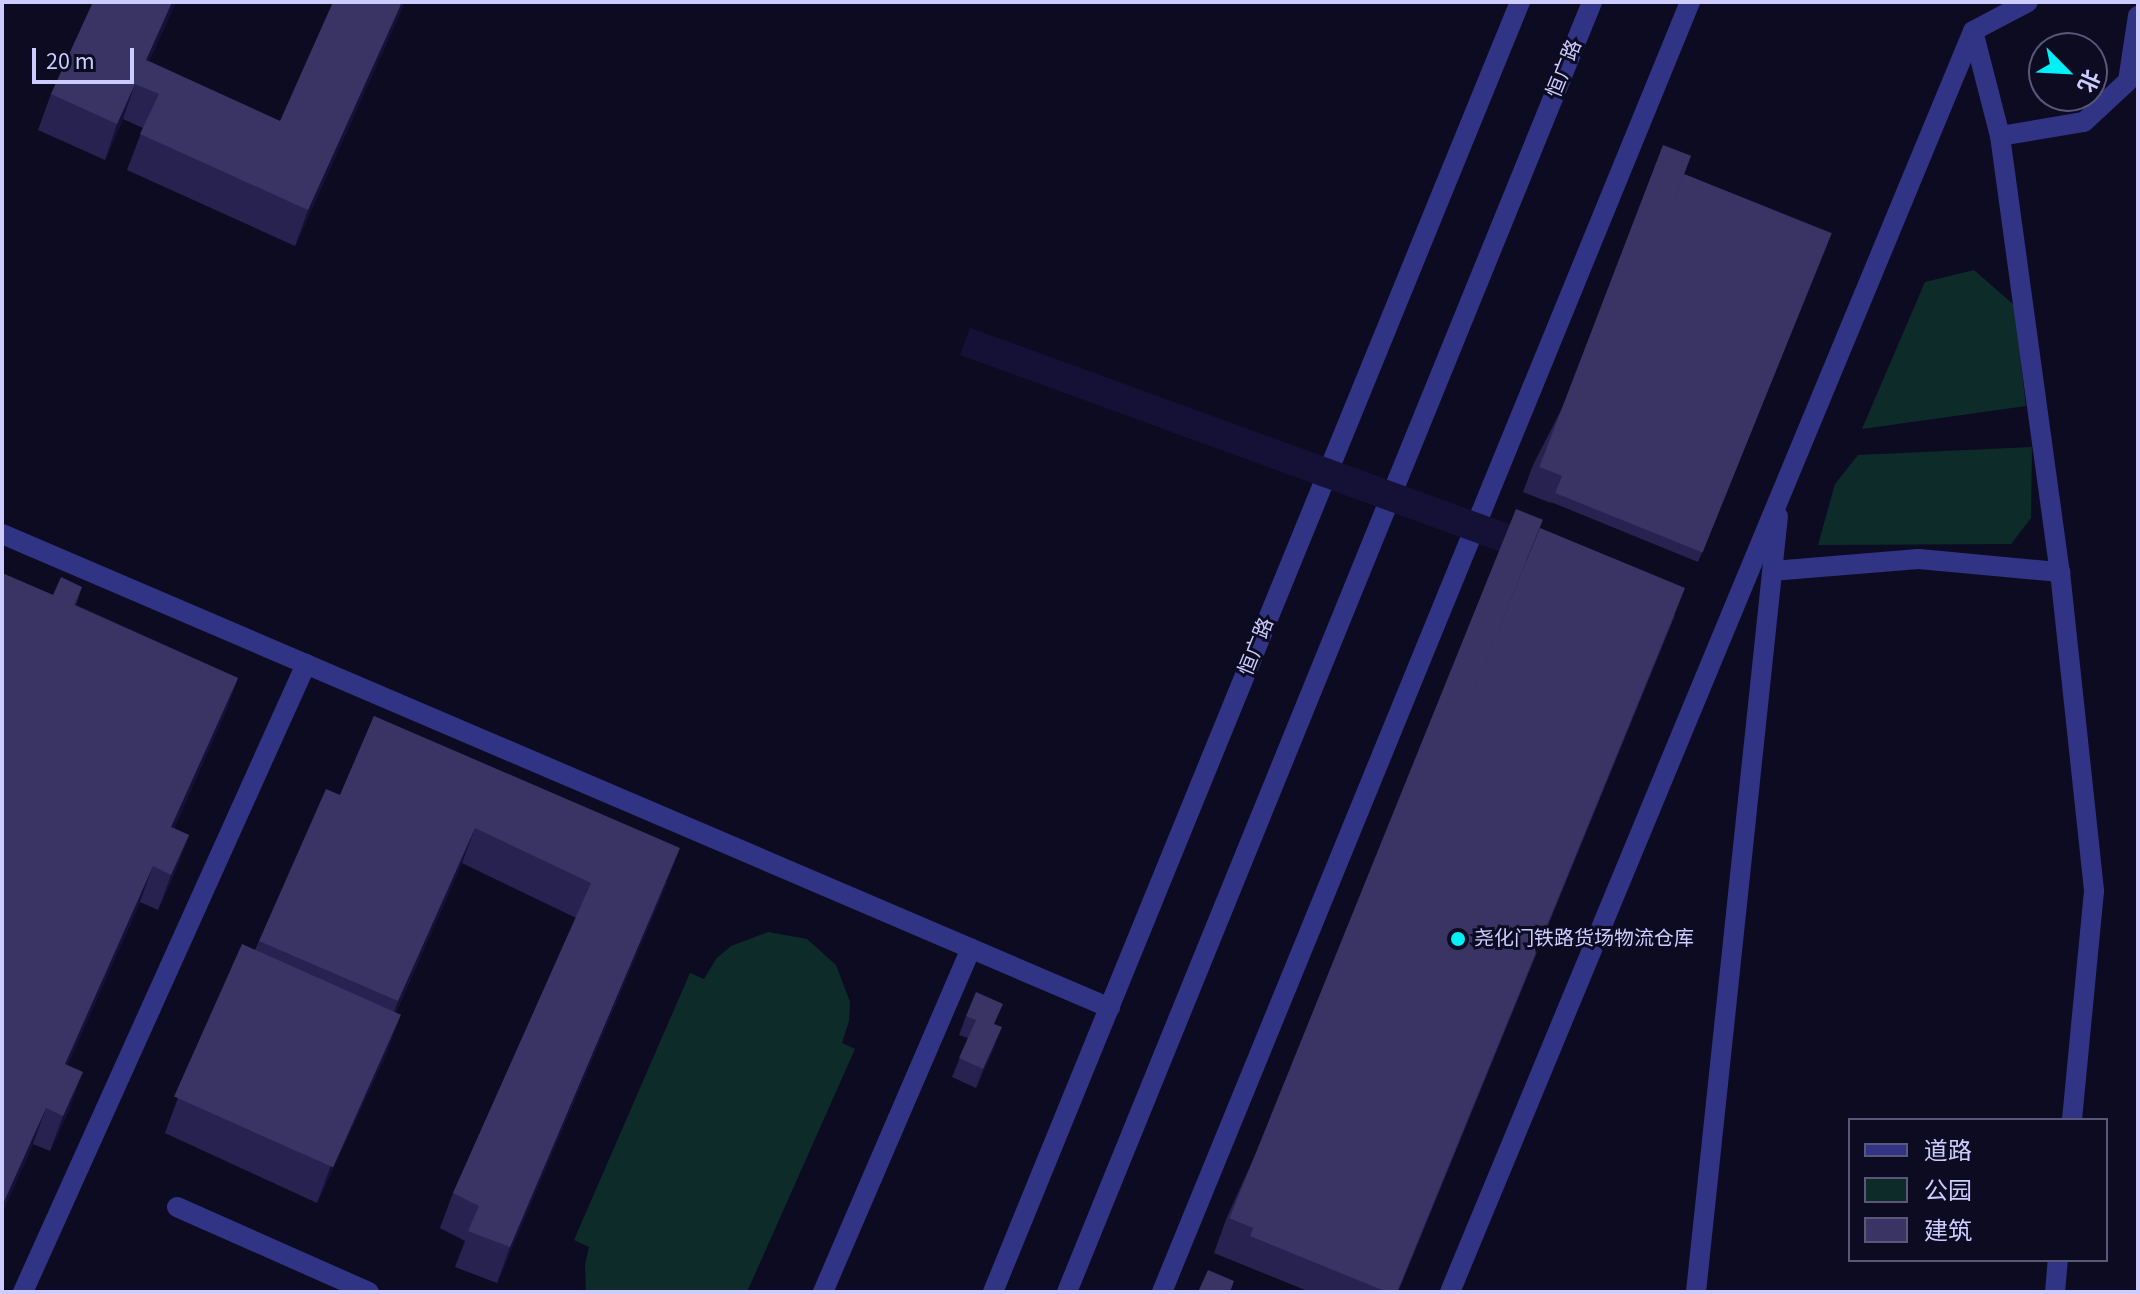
<!DOCTYPE html>
<html>
<head>
<meta charset="utf-8">
<style>
  body { margin:0 }
  #map { position:relative; width:2140px; height:1294px; overflow:hidden; background:#0d0b22; font-family:"Source Sans 3","Noto Sans SC",sans-serif }
  div>[style] { position:absolute }
  .green>* { inset:0; background:#0d2c29 }
  .minor>* { height:20px; margin:-10px; padding:0 10px; transform-origin:10px; border-radius:10px; background:#313485 }
  .wall>* { inset:0; background:#282251 }
  .shaded-wall>* { inset:0; background:#151136; transform-origin:0 0 }
  .building>* { inset:0; background:#393464; transform-origin:0 0 }
  .dots>* { width:22px; height:22px; translate:-50% -50%; box-sizing:border-box; border:4px solid #0d0b22; border-radius:50% }
  span { translate:-50% -50%; white-space:nowrap; text-align:center; line-height:1.15; -webkit-text-stroke:6px #0d0b22; paint-order:stroke }
  .street-label { font-size:20px; color:#ceccff }
  .poi-label { font-size:20px; color:#ceccff }
  .left { translate:0 -50%; text-align:left }
  .frame { position:absolute; inset:0; border:4px solid #ceccff; pointer-events:none }
  .legend { position:absolute; left:1848px; top:1118px; width:260px; height:144px; box-sizing:border-box; background:#0d0b22; border:2px solid #5a587a; margin:0; padding:10px 14px; list-style:none; font-size:24px; color:#ceccff }
  .legend li { display:flex; align-items:center; gap:16px; height:40px }
  .legend b { width:40px; border:2px solid #5a587a }
  .north { position:absolute; left:2028px; top:32px; width:80px; height:80px; box-sizing:border-box; background:#0d0b22; border:2px solid #5a587a; border-radius:50%; rotate:114deg; font-size:22px; font-weight:700; line-height:32px; text-align:center; color:#ceccff }
  .north::after { content:''; display:block; margin:auto; width:28px; height:36px; background:#00f0f7; clip-path:polygon(50% 0,100% 100%,50% 72%,0 100%) }
  .scale { position:absolute; left:32px; top:48px; width:102px; height:36px; box-sizing:border-box; border:4px solid #ceccff; border-top:0; padding-left:10px; font-size:24px; line-height:28px; white-space:nowrap; color:#ceccff; -webkit-text-stroke:6px #0d0b22; paint-order:stroke }
</style>
</head>
<body>
<div id="map">
  <div class="green">
    <div style="clip-path:polygon(1974px 270px,2014px 305px,2026px 406px,1862px 429px,1925px 282px)"></div>
    <div style="clip-path:polygon(2032px 447px,2031px 518px,2011px 544px,1818px 545px,1835px 484px,1858px 455px)"></div>
    <div style="clip-path:polygon(768px 932px,807px 939px,836px 965px,850px 1002px,849px 1021px,842px 1043px,855px 1049px,747px 1292px,586px 1292px,585px 1265px,589px 1247px,574px 1240px,690px 973px,704px 979px,716px 959px,731px 946px)"></div>
  </div>
  <div class="minor">
    <div style="left:1973px;top:31px;width:108px;rotate:75.6deg"></div>
    <div style="left:2000px;top:136px;width:440px;rotate:82.2deg"></div>
    <div style="left:2060px;top:572px;width:321px;rotate:83.9deg"></div>
    <div style="left:2094px;top:891px;width:230px;rotate:95.5deg"></div>
    <div style="left:2000px;top:136px;width:85px;rotate:-9.5deg"></div>
    <div style="left:2084px;top:122px;width:60px;rotate:-43deg"></div>
    <div style="left:2128px;top:81px;width:66px;rotate:-81.3deg"></div>
    <div style="left:2px;top:534px;width:1205px;rotate:23.16deg"></div>
    <div style="left:1773px;top:571px;width:146px;rotate:-4.7deg"></div>
    <div style="left:1919px;top:559px;width:142px;rotate:5.3deg"></div>
    <div style="left:177px;top:1207px;width:210px;rotate:23.9deg"></div>
    <div style="left:23px;top:1292px;width:689px;rotate:-65.74deg"></div>
    <div style="left:823px;top:1292px;width:374px;rotate:-66.7deg"></div>
    <div style="left:993px;top:1292px;width:1393px;rotate:-67.78deg"></div>
    <div style="left:1067px;top:1292px;width:1393px;rotate:-67.85deg"></div>
    <div style="left:1162px;top:1292px;width:1394px;rotate:-67.74deg"></div>
    <div style="left:1450px;top:1292px;width:1365px;rotate:-67.47deg"></div>
    <div style="left:1973px;top:31px;width:62px;rotate:-27.8deg"></div>
    <div style="left:1696px;top:1292px;width:780px;rotate:-83.97deg"></div>
    <div style="left:2055px;top:1292px;width:32px;rotate:-85deg"></div>
  </div>
  <div class="wall">
    <div style="clip-path:polygon(93px 2px,176px 2px,149px 61px,280px 121px,405px 2px,295px 246px,127px 170px,143px 128px,123px 119px,105px 160px,38px 130px,51px 94px)"></div>
    <div style="clip-path:polygon(1691px 156px,1684px 174px,1832px 233px,1698px 562px,1551px 502px,1551px 503px,1523px 492px,1533px 465px)"></div>
    <div style="clip-path:polygon(1540px 528px,1675px 615px,1398px 1292px,1310px 1292px,1214px 1253px,1227px 1217px)"></div>
    <div style="clip-path:polygon(2px 573px,53px 595px,82px 587px,76px 605px,238px 678px,225px 713px,174px 828px,189px 835px,176px 870px,158px 910px,140px 902px,67px 1066px,70px 1108px,50px 1151px,33px 1144px,2px 1213px)"></div>
    <div style="clip-path:polygon(374px 716px,667px 883px,497px 1283px,455px 1267px,465px 1241px,440px 1228px,453px 1193px,576px 918px,462px 863px,396px 1012px,388px 1050px,317px 1203px,165px 1133px,178px 1098px,255px 950px,259px 941px,340px 795px)"></div>
    <div style="clip-path:polygon(966px 1016px,996px 1025px,995px 1046px,976px 1088px,952px 1077px,968px 1038px,959px 1035px)"></div>
  </div>
  <div class="shaded-wall">
    <div style="clip-path:polygon(172px 2px,176px 2px,138px 85px,146px 60px)"></div>
    <div style="clip-path:polygon(402px 2px,405px 2px,295px 246px,308px 210px)"></div>
    <div style="clip-path:polygon(135px 84px,123px 119px,105px 160px,117px 124px)"></div>
    <div style="left:1685px;top:588px;width:29px;height:761px;rotate:110deg"></div>
    <div style="clip-path:polygon(238px 678px,225px 713px,159px 862px,171px 827px)"></div>
    <div style="clip-path:polygon(475px 828px,462px 863px,385px 1036px,398px 1001px)"></div>
    <div style="clip-path:polygon(189px 835px,176px 870px,158px 910px,171px 875px)"></div>
    <div style="clip-path:polygon(680px 848px,667px 883px,497px 1283px,510px 1247px)"></div>
    <div style="clip-path:polygon(153px 866px,140px 902px,52px 1100px,65px 1064px)"></div>
    <div style="clip-path:polygon(401px 1015px,388px 1050px,317px 1203px,330px 1168px)"></div>
    <div style="clip-path:polygon(1002px 1027px,995px 1046px,976px 1088px,983px 1069px)"></div>
    <div style="clip-path:polygon(83px 1072px,70px 1108px,50px 1151px,63px 1116px)"></div>
    <div style="clip-path:polygon(46px 1108px,33px 1144px,2px 1213px,2px 1206px)"></div>
  </div>
  <div class="building">
    <div style="clip-path:polygon(93px 2px,172px 2px,146px 60px,280px 121px,333px 2px,402px 2px,308px 210px,140px 134px,159px 94px,135px 84px,117px 124px,51px 94px)"></div>
    <div style="left:1663px;top:145px;width:30px;height:345px;rotate:21deg"></div>
    <div style="left:1684px;top:174px;width:159px;height:344px;rotate:22deg"></div>
    <div style="left:1516px;top:509px;width:29px;height:765px;rotate:22deg"></div>
    <div style="clip-path:polygon(1540px 528px,1685px 588px,1397px 1292px,1387px 1292px,1250px 1236px)"></div>
    <div style="clip-path:polygon(2px 573px,53px 595px,61px 577px,82px 587px,74px 605px,238px 678px,171px 827px,189px 835px,171px 875px,153px 866px,65px 1064px,83px 1072px,63px 1116px,46px 1108px,2px 1206px)"></div>
    <div style="clip-path:polygon(374px 716px,680px 848px,510px 1247px,468px 1231px,479px 1206px,453px 1193px,591px 883px,475px 828px,398px 1001px,259px 941px,326px 789px,340px 795px)"></div>
    <div style="left:242px;top:944px;width:174px;height:167px;rotate:24deg"></div>
    <div style="clip-path:polygon(976px 992px,1003px 1004px,994px 1024px,1002px 1027px,983px 1069px,959px 1058px,976px 1020px,966px 1016px)"></div>
    <div style="clip-path:polygon(1208px 1270px,1234px 1281px,1230px 1292px,1198px 1292px)"></div>
  </div>
  <div class="dots">
    <div style="left:1458px;top:939px;background:#00f0f7"></div>
  </div>
  <div class="street-label">
    <span style="left:1565px;top:69px;rotate:-68deg">恒广路</span>
    <span style="left:1257px;top:647px;rotate:-68deg">恒广路</span>
  </div>
  <div class="poi-label">
    <span class="left" style="left:1474px;top:939px">尧化门铁路货场物流仓库</span>
  </div>
  <div class="frame"></div>
  <ul class="legend">
  <li><b style="height:10px;background:#313485"></b>道路</li>
  <li><b style="height:22px;background:#0d2c29"></b>公园</li>
  <li><b style="height:22px;background:#393464"></b>建筑</li>
  </ul>
  <div class="north">北</div>
  <div class="scale">20 m</div>
</div>
</body>
</html>
